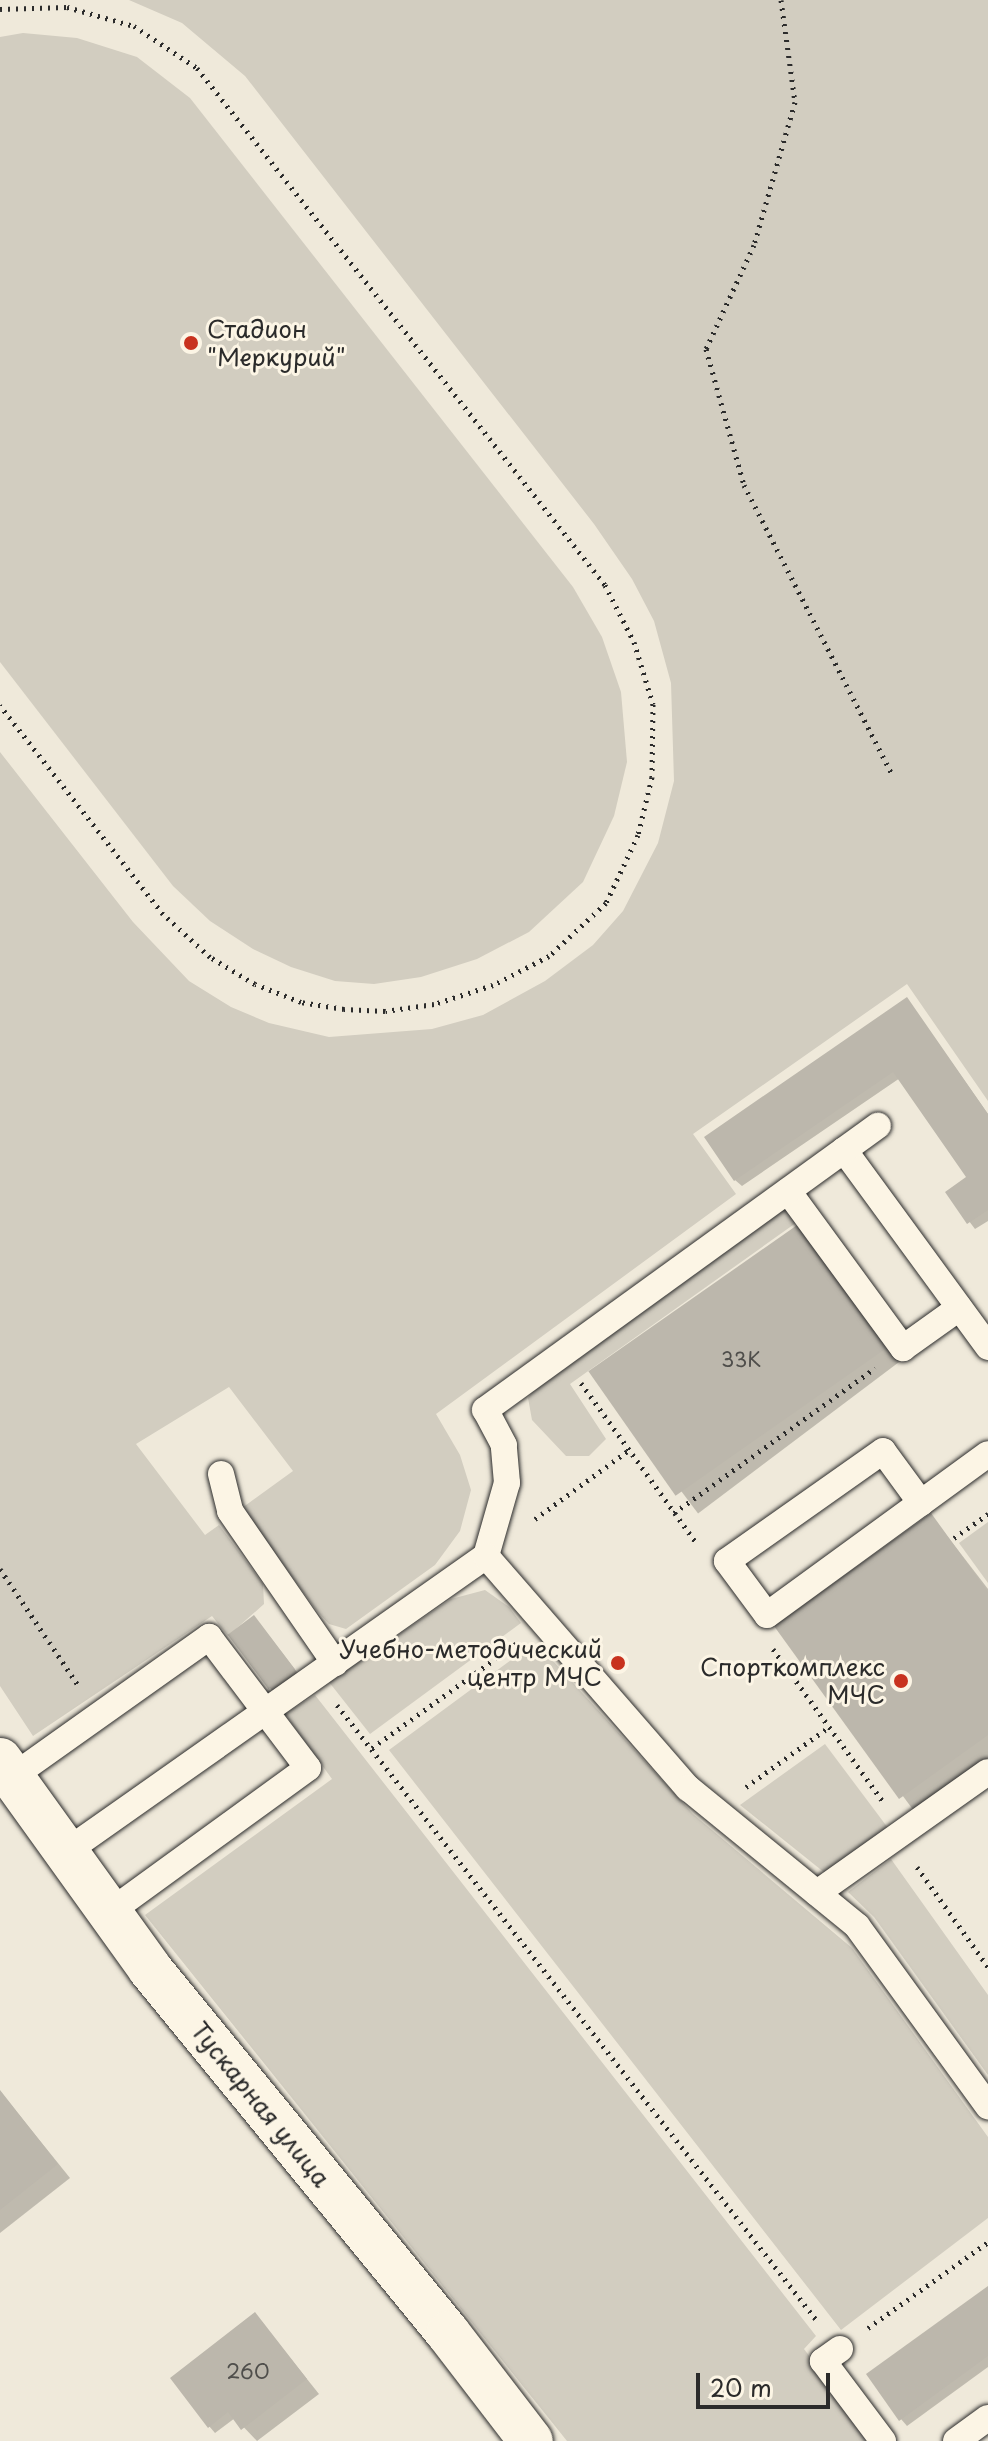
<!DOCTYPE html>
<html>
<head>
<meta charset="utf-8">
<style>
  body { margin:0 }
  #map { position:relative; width:988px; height:2441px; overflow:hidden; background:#efe9da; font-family:"Playpen Sans",sans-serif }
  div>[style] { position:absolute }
  .green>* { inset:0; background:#d2cdc0 }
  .shadow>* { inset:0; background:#0003; transform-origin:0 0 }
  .building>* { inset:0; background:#bcb7ac; transform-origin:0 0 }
  .path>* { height:5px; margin-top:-2.5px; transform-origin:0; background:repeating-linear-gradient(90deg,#2b2b2b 0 2px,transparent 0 8px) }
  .roads { filter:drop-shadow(0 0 2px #2b2b2b) drop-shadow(0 0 2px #2b2b2b) }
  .service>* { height:26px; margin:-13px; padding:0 13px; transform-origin:13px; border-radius:13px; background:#fcf5e5 }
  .minor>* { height:44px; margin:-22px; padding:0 22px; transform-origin:22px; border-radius:22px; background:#fcf5e5 }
  .dots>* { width:22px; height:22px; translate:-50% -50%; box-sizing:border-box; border:4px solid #fcf5e5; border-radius:50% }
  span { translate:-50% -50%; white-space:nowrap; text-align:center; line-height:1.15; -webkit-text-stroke:6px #fcf5e5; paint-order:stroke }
  .number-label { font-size:20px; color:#4f4e4b }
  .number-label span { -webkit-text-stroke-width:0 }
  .poi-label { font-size:24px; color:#2b2b2b }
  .left { translate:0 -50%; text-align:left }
  .right { translate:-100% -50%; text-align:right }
  .street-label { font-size:24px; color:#2b2b2b }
  .scale { position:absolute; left:696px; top:2373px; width:134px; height:36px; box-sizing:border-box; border:4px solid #2b2b2b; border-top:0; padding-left:10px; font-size:24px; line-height:28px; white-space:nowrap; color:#2b2b2b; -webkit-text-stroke:6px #fcf5e5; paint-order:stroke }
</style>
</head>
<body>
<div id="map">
  <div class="green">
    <div style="clip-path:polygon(129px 0,988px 0,988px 1101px,907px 984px,693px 1134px,736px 1194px,436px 1414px,460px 1455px,471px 1490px,460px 1531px,435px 1565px,346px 1629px,329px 1624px,317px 1611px,242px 1508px,293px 1471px,229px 1387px,136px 1444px,205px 1535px,219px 1525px,263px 1584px,264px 1604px,228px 1636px,212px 1616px,33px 1736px,0 1686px,0 752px,133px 922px,189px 981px,231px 1007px,269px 1023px,329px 1037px,432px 1029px,483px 1015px,545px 981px,593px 945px,623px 911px,658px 843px,674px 781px,671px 683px,654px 621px,632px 579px,594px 524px,245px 76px,182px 23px)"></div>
    <div style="clip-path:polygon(23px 33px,77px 38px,137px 57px,190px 98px,573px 587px,602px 637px,621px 692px,627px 762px,614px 816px,583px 882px,529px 932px,477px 959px,421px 977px,374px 984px,335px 981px,291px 967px,253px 949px,210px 921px,173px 886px,0 662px,0 37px)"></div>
    <div style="clip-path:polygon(786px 1200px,800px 1220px,570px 1384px,606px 1439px,589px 1456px,566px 1456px,532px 1420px,528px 1398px,543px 1376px)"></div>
    <div style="clip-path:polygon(988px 1522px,988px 1583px,959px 1543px)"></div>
    <div style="clip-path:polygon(485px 1590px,509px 1607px,521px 1623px,370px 1734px,329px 1682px,451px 1599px)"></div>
    <div style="clip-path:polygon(530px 1646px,542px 1649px,693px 1814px,852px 1948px,988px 2137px,988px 2218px,841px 2330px,389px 1750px)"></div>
    <div style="clip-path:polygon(315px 1695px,816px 2336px,804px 2349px,873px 2441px,567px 2441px,145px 1915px,332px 1779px,285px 1714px)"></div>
    <div style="clip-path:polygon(825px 1744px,888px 1828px,825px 1873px,740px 1805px)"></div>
    <div style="clip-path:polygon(891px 1859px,988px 1995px,988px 2075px,874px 1917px,848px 1892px)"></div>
  </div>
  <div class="shadow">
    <div style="clip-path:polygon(907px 999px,988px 1114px,988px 1221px,975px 1229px,947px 1192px,969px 1178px,900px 1078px,742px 1186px,735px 1180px)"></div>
    <div style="left:803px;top:1224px;width:168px;height:258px;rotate:53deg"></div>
    <div style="clip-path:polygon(931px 1515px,988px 1589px,988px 1758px,914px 1811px,777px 1626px)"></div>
    <div style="clip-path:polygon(260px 1624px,300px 1676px,276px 1695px,270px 1688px)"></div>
    <div style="clip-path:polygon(0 2091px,70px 2178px,0 2233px)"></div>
    <div style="clip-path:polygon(988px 2288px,988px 2367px,907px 2426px,901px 2419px)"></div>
    <div style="clip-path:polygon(255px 2314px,319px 2394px,257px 2441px,235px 2418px,215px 2433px,209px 2426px)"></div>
  </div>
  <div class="building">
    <div style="clip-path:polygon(907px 997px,988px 1114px,988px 1210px,967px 1224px,945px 1192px,966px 1177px,893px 1072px,734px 1181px,704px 1137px)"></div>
    <div style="left:803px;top:1221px;width:152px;height:262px;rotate:55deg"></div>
    <div style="clip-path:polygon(931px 1513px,988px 1592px,988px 1735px,899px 1799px,774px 1626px)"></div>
    <div style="left:254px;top:1615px;width:68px;height:33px;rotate:53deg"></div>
    <div style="clip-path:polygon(0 2090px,58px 2164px,0 2210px)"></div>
    <div style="clip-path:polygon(988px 2286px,988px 2356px,899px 2421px,866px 2374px)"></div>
    <div style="clip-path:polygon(255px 2312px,307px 2379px,241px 2430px,228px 2412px,208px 2428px,170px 2378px)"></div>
  </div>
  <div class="path">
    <div style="left:781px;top:0;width:103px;rotate:82.2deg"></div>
    <div style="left:795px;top:102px;width:149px;rotate:106deg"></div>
    <div style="left:754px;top:245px;width:115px;rotate:114.8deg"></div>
    <div style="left:706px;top:349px;width:141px;rotate:74.4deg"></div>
    <div style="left:744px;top:485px;width:325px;rotate:62.9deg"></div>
    <div style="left:0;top:9px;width:67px;rotate:-1.7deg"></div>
    <div style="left:67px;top:7px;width:70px;rotate:15.8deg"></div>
    <div style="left:134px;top:26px;width:76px;rotate:33.7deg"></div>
    <div style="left:197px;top:68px;width:659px;rotate:51.72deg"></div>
    <div style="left:605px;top:585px;width:64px;rotate:63deg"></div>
    <div style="left:634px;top:642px;width:65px;rotate:73deg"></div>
    <div style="left:653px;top:704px;width:73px;rotate:90.8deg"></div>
    <div style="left:652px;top:777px;width:60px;rotate:103.6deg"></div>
    <div style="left:638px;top:835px;width:75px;rotate:115.2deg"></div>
    <div style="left:606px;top:903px;width:78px;rotate:137.1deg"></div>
    <div style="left:549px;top:956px;width:63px;rotate:152.6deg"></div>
    <div style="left:493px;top:985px;width:62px;rotate:162.1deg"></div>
    <div style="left:434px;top:1004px;width:49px;rotate:171.9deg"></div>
    <div style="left:385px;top:1011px;width:41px;rotate:-177.2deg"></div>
    <div style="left:344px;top:1009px;width:44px;rotate:-170.8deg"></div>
    <div style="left:301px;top:1002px;width:49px;rotate:-158.6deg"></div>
    <div style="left:255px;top:984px;width:52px;rotate:-149deg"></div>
    <div style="left:210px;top:957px;width:64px;rotate:-137.5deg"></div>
    <div style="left:163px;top:914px;width:265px;rotate:-128deg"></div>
    <div style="left:581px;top:1383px;width:198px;rotate:54.2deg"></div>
    <div style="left:674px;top:1513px;width:248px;rotate:-35.8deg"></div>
    <div style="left:535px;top:1519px;width:117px;rotate:-36.3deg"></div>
    <div style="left:954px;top:1538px;width:42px;rotate:-35.2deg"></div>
    <div style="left:0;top:1569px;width:140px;rotate:56.1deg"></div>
    <div style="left:773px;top:1649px;width:190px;rotate:54.2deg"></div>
    <div style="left:337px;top:1705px;width:782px;rotate:52.06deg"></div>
    <div style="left:372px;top:1748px;width:179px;rotate:-35.9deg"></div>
    <div style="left:746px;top:1787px;width:102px;rotate:-35.9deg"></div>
    <div style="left:917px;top:1867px;width:123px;rotate:54.6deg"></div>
    <div style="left:868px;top:2328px;width:148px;rotate:-35.6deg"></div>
  </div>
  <div class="roads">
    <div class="service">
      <div style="left:844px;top:1150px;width:244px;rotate:53.8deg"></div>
      <div style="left:788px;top:1191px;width:195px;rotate:53.8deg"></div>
      <div style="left:903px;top:1348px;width:69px;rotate:-35.5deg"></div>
      <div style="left:221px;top:1474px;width:38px;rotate:76deg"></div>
      <div style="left:230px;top:1511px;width:185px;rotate:55.4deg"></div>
      <div style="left:921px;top:1503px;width:64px;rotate:-126.2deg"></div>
      <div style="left:883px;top:1451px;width:191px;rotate:144.8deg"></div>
      <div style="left:727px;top:1561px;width:67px;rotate:53.5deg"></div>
      <div style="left:767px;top:1615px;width:273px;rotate:-36.1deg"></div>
      <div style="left:486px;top:1556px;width:76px;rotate:-74deg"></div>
      <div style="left:507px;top:1483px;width:38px;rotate:-95deg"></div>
      <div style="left:504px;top:1445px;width:40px;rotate:-118deg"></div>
      <div style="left:485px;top:1410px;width:485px;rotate:-35.9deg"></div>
      <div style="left:12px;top:1777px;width:242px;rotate:-35.4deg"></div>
      <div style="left:209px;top:1637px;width:164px;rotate:52.9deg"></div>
      <div style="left:308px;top:1768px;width:245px;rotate:144deg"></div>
      <div style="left:67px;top:1851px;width:512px;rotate:-35.15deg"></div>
      <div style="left:486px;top:1556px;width:308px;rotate:49deg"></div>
      <div style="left:688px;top:1788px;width:218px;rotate:39.2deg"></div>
      <div style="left:857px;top:1926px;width:223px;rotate:54deg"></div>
      <div style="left:817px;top:1893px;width:209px;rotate:-35.3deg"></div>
      <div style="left:840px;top:2349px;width:21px;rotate:145deg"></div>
      <div style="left:823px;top:2361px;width:100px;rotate:53.1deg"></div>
      <div style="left:956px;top:2441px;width:39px;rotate:-36deg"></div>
    </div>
    <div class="minor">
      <div style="left:0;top:1760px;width:257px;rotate:54.3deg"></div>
      <div style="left:150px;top:1969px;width:470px;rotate:50.7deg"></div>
      <div style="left:448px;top:2333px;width:136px;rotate:52.5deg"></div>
    </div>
  </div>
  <div class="dots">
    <div style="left:191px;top:343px;background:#c8321e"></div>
    <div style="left:618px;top:1663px;background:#c8321e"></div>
    <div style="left:901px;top:1681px;background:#c8321e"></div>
  </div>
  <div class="number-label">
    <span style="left:741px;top:1359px">33К</span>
    <span style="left:248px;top:2371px">26О</span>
  </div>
  <div class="poi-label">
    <span class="left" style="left:207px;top:343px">Стадион<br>"Меркурий"</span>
    <span class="right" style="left:602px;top:1663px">Учебно-методический<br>центр МЧС</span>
    <span class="right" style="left:885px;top:1681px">Спорткомплекс<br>МЧС</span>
  </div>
  <div class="street-label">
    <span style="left:261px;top:2104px;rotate:51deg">Тускарная улица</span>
  </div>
  <div class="scale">20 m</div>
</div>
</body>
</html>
